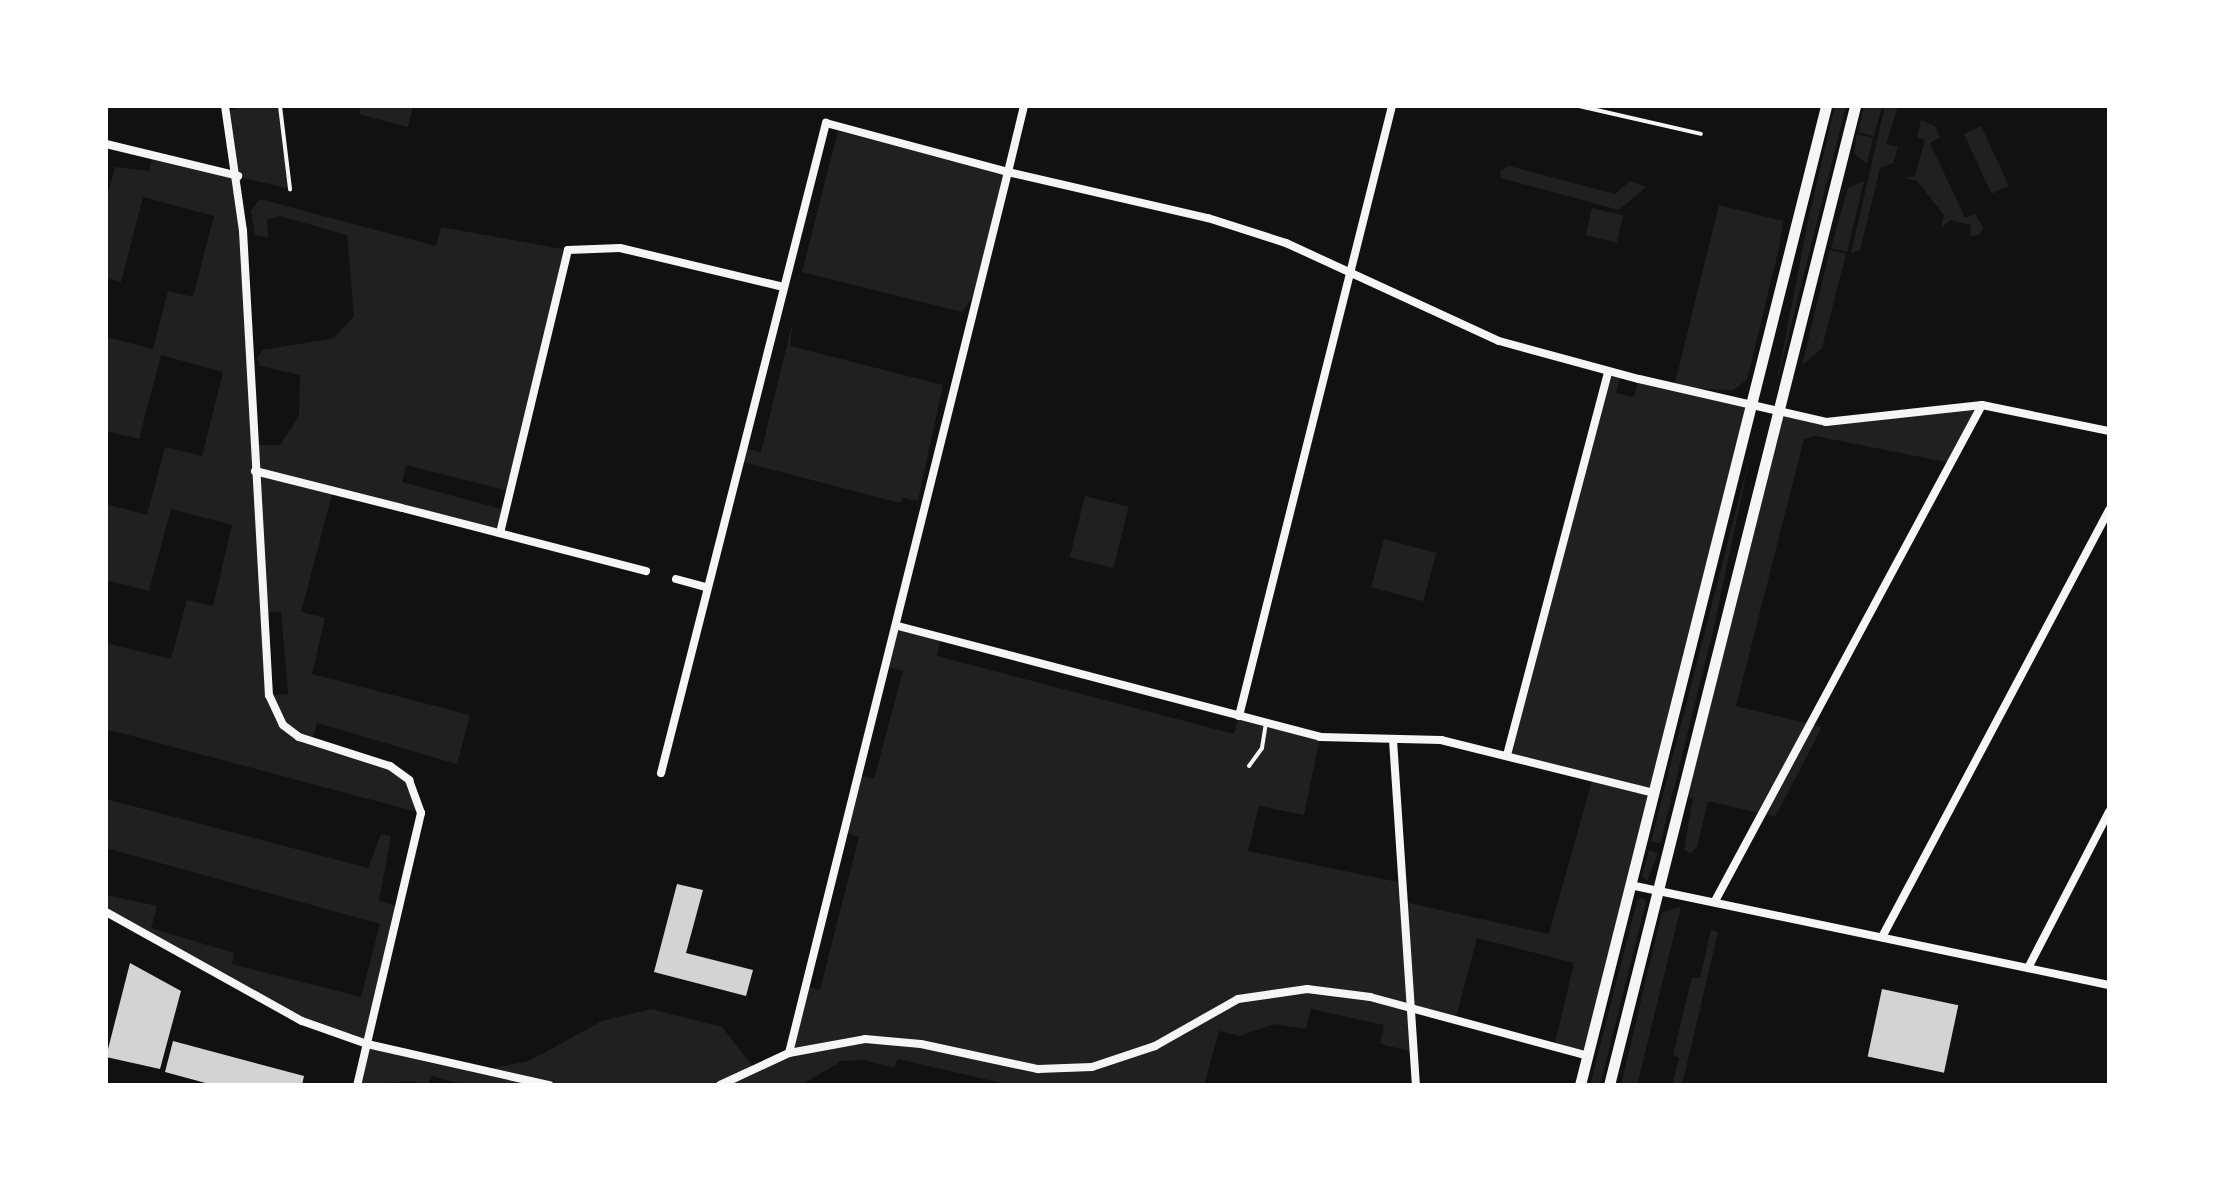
<!DOCTYPE html>
<html>
<head>
<meta charset="utf-8">
<style>
  body { margin:0 }
  #map { position:relative; width:2215px; height:1191px; overflow:hidden; background:#111; font-family:Ubuntu,sans-serif }
  div>[style] { position:absolute }
  .green>* { inset:0; background:#202020; transform-origin:0 0 }
  .building>* { inset:0; background:#d3d3d3; transform-origin:0 0 }
  .service>* { height:4px; margin:-2px; padding:0 2px; transform-origin:2px; border-radius:2px; background:#f5f5f5 }
  .minor>* { height:8px; margin:-4px; padding:0 4px; transform-origin:4px; border-radius:4px; background:#f5f5f5 }
  .tertiary>* { height:11px; margin:-5.5px; padding:0 5.5px; transform-origin:5.5px; border-radius:5.5px; background:#f5f5f5 }
  span { translate:-50% -50%; white-space:nowrap; text-align:center; line-height:1.15; -webkit-text-stroke:6px #fff; paint-order:stroke }
  .frame { position:absolute; inset:0; border:108px solid #fff; pointer-events:none }
</style>
</head>
<body>
<div id="map">
  <div class="green">
    <div style="clip-path:polygon(evenodd,244px 106px,280px 106px,290px 189px,239px 177px,254px 445px,280px 445px,299px 416px,300px 375px,260px 366px,257px 358px,263px 350px,334px 338px,354px 316px,347px 235px,280px 216px,267px 220px,268px 237px,255px 235px,251px 211px,260px 199px,436px 246px,441px 227px,568px 250px,509px 491px,406px 465px,402px 482px,505px 510px,500px 533px,333px 491px,301px 612px,325px 618px,312px 674px,470px 715px,457px 764px,317px 723px,312px 741px,390px 766px,409px 780px,421px 813px,106px 729px,106px 643px,171px 659px,187px 600px,213px 606px,232px 525px,171px 509px,149px 591px,106px 580px,106px 504px,147px 515px,165px 447px,202px 456px,223px 372px,161px 355px,139px 439px,106px 431px,106px 337px,153px 349px,168px 291px,193px 297px,214px 216px,143px 197px,121px 282px,106px 278px,106px 200px,115px 167px,149px 171px,153px 155px,237px 176px,226px 112px,244px 106px,281px 612px,288px 694px,270px 695px,264px 613px,281px 612px)"></div>
    <div style="clip-path:polygon(361px 106px,413px 106px,408px 127px,359px 114px)"></div>
    <div style="clip-path:polygon(1835px 106px,1846px 106px,1776px 386px,1809px 216px)"></div>
    <div style="clip-path:polygon(1864px 106px,1882px 106px,1874px 136px,1858px 132px)"></div>
    <div style="clip-path:polygon(1885px 106px,1898px 106px,1886px 144px,1898px 147px,1893px 163px,1880px 168px,1860px 250px,1851px 253px)"></div>
    <div style="clip-path:polygon(1921px 120px,1935px 126px,1940px 137px,1930px 143px,1965px 218px,1975px 214px,1983px 227px,1980px 235px,1970px 236px,1971px 225px,1950px 220px,1941px 228px,1944px 215px,1917px 181px,1904px 178px,1915px 176px,1925px 140px,1917px 137px)"></div>
    <div style="left:1981px;top:126px;width:66px;height:19px;rotate:65deg"></div>
    <div style="clip-path:polygon(838px 131px,1007px 176px,981px 285px,962px 312px,802px 272px)"></div>
    <div style="clip-path:polygon(1857px 134px,1873px 138px,1867px 164px,1854px 153px)"></div>
    <div style="clip-path:polygon(1509px 166px,1615px 194px,1630px 181px,1646px 187px,1619px 210px,1501px 178px,1500px 171px)"></div>
    <div style="clip-path:polygon(1864px 181px,1847px 252px,1831px 248px,1848px 188px)"></div>
    <div style="clip-path:polygon(1719px 205px,1783px 221px,1779px 248px,1747px 380px,1733px 390px,1681px 388px,1751px 405px,1588px 1056px,1554px 1047px,1574px 963px,1477px 938px,1455px 1021px,1411px 1009px,1413px 1052px,1380px 1044px,1384px 1025px,1311px 1009px,1306px 1029px,1274px 1024px,1240px 1036px,1219px 1031px,1204px 1085px,1010px 1085px,898px 1059px,894px 1068px,864px 1060px,842px 1061px,801px 1085px,467px 1085px,431px 1076px,428px 1085px,412px 1081px,357px 1085px,367px 1044px,302px 1021px,106px 912px,106px 895px,157px 906px,151px 928px,234px 953px,232px 964px,361px 997px,380px 924px,106px 848px,106px 799px,368px 868px,381px 834px,391px 836px,379px 901px,401px 907px,367px 1044px,482px 1070px,529px 1061px,602px 1021px,651px 1009px,722px 1027px,754px 1068px,788px 1053px,805px 986px,820px 990px,859px 837px,844px 832px,859px 775px,874px 779px,903px 671px,888px 667px,898px 626px,941px 638px,937px 656px,1234px 734px,1239px 716px,1320px 737px,1304px 815px,1259px 806px,1248px 851px,1402px 883px,1404px 902px,1549px 934px,1593px 777px,1507px 755px,1608px 372px,1621px 375px,1616px 393px,1634px 397px,1639px 379px,1674px 387px)"></div>
    <div style="left:1592px;top:208px;width:32px;height:28px;rotate:13deg"></div>
    <div style="clip-path:polygon(1830px 250px,1846px 254px,1822px 348px,1802px 365px)"></div>
    <div style="clip-path:polygon(793px 320px,790px 346px,943px 385px,918px 501px,903px 498px,900px 503px,739px 461px,743px 448px,761px 452px)"></div>
    <div style="clip-path:polygon(1982px 405px,1951px 463px,1815px 436px,1804px 439px,1736px 706px,1822px 727px,1775px 817px,1708px 801px,1697px 847px,1691px 853px,1684px 850px,1693px 798px,1683px 795px,1778px 412px,1826px 422px)"></div>
    <div style="clip-path:polygon(1751px 452px,1713px 631px,1660px 844px,1651px 841px)"></div>
    <div style="left:1085px;top:496px;width:45px;height:63px;rotate:14deg"></div>
    <div style="left:1384px;top:539px;width:54px;height:50px;rotate:15deg"></div>
    <div style="clip-path:polygon(1649px 850px,1658px 853px,1647px 881px,1642px 876px)"></div>
    <div style="clip-path:polygon(1642px 898px,1646px 902px,1600px 1085px,1590px 1085px,1637px 901px)"></div>
    <div style="clip-path:polygon(1681px 907px,1637px 1085px,1621px 1085px,1662px 912px)"></div>
    <div style="clip-path:polygon(1711px 930px,1718px 932px,1682px 1085px,1672px 1085px,1679px 1058px,1673px 1055px,1692px 977px,1700px 978px)"></div>
  </div>
  <div class="building">
    <div style="clip-path:polygon(677px 884px,703px 890px,686px 953px,753px 970px,746px 996px,654px 972px)"></div>
    <div style="clip-path:polygon(130px 963px,181px 991px,160px 1069px,106px 1057px)"></div>
    <div style="left:1882px;top:989px;width:78px;height:69px;rotate:12deg"></div>
    <div style="clip-path:polygon(173px 1041px,304px 1076px,302px 1085px,213px 1085px,165px 1072px)"></div>
  </div>
  <div class="service">
    <div style="left:280px;top:106px;width:84px;rotate:83.1deg"></div>
    <div style="left:1579px;top:106px;width:125px;rotate:12.9deg"></div>
    <div style="left:1249px;top:766px;width:22px;rotate:-54deg"></div>
    <div style="left:1262px;top:748px;width:25px;rotate:-81deg"></div>
  </div>
  <div class="minor">
    <div style="left:225px;top:106px;width:126px;rotate:81.8deg"></div>
    <div style="left:243px;top:231px;width:465px;rotate:86.8deg"></div>
    <div style="left:269px;top:695px;width:33px;rotate:65deg"></div>
    <div style="left:283px;top:725px;width:20px;rotate:37deg"></div>
    <div style="left:299px;top:737px;width:96px;rotate:17.7deg"></div>
    <div style="left:390px;top:766px;width:24px;rotate:36deg"></div>
    <div style="left:409px;top:780px;width:35px;rotate:70deg"></div>
    <div style="left:421px;top:813px;width:279px;rotate:103.2deg"></div>
    <div style="left:106px;top:144px;width:136px;rotate:13.6deg"></div>
    <div style="left:255px;top:471px;width:152px;rotate:14.1deg"></div>
    <div style="left:406px;top:509px;width:248px;rotate:14.5deg"></div>
    <div style="left:500px;top:533px;width:291px;rotate:-76.5deg"></div>
    <div style="left:568px;top:250px;width:52px;rotate:-2.2deg"></div>
    <div style="left:620px;top:248px;width:164px;rotate:13.4deg"></div>
    <div style="left:676px;top:579px;width:31px;rotate:15deg"></div>
    <div style="left:898px;top:626px;width:436px;rotate:14.7deg"></div>
    <div style="left:1320px;top:737px;width:121px;rotate:1.4deg"></div>
    <div style="left:1441px;top:740px;width:219px;rotate:14deg"></div>
    <div style="left:1239px;top:716px;width:629px;rotate:-75.92deg"></div>
    <div style="left:1393px;top:740px;width:346px;rotate:86.2deg"></div>
    <div style="left:1507px;top:755px;width:396px;rotate:-75.2deg"></div>
    <div style="left:661px;top:773px;width:671px;rotate:-75.76deg"></div>
    <div style="left:826px;top:123px;width:188px;rotate:15.1deg"></div>
    <div style="left:1008px;top:172px;width:68px;rotate:-76.4deg"></div>
    <div style="left:1630px;top:885px;width:489px;rotate:11.8deg"></div>
    <div style="left:1715px;top:901px;width:563px;rotate:-61.71deg"></div>
    <div style="left:106px;top:912px;width:224px;rotate:29.1deg"></div>
    <div style="left:302px;top:1021px;width:69px;rotate:19.5deg"></div>
    <div style="left:367px;top:1044px;width:187px;rotate:12.7deg"></div>
    <div style="left:1882px;top:937px;width:484px;rotate:-62deg"></div>
    <div style="left:2028px;top:968px;width:176px;rotate:-62.6deg"></div>
    <div style="left:789px;top:1053px;width:908px;rotate:-76.04deg"></div>
    <div style="left:1008px;top:172px;width:205px;rotate:13deg"></div>
    <div style="left:1208px;top:218px;width:82px;rotate:17.8deg"></div>
    <div style="left:1286px;top:243px;width:234px;rotate:24.7deg"></div>
    <div style="left:1499px;top:341px;width:145px;rotate:15.2deg"></div>
    <div style="left:1639px;top:379px;width:192px;rotate:12.9deg"></div>
    <div style="left:1826px;top:422px;width:157px;rotate:-6.2deg"></div>
    <div style="left:1982px;top:405px;width:130px;rotate:11.6deg"></div>
    <div style="left:720px;top:1085px;width:76px;rotate:-24.9deg"></div>
    <div style="left:789px;top:1053px;width:77px;rotate:-10.4deg"></div>
    <div style="left:865px;top:1039px;width:56px;rotate:5.1deg"></div>
    <div style="left:921px;top:1044px;width:120px;rotate:12.1deg"></div>
    <div style="left:1038px;top:1069px;width:54px;rotate:-2.1deg"></div>
    <div style="left:1092px;top:1067px;width:66px;rotate:-18.4deg"></div>
    <div style="left:1155px;top:1046px;width:95px;rotate:-29.5deg"></div>
    <div style="left:1238px;top:999px;width:70px;rotate:-8.2deg"></div>
    <div style="left:1307px;top:989px;width:64px;rotate:7.2deg"></div>
    <div style="left:1370px;top:997px;width:226px;rotate:15.1deg"></div>
  </div>
  <div class="tertiary">
    <div style="left:1580px;top:1085px;width:1009px;rotate:-75.89deg"></div>
    <div style="left:1609px;top:1085px;width:1009px;rotate:-75.89deg"></div>
  </div>
  <div class="frame"></div>
</div>
</body>
</html>
